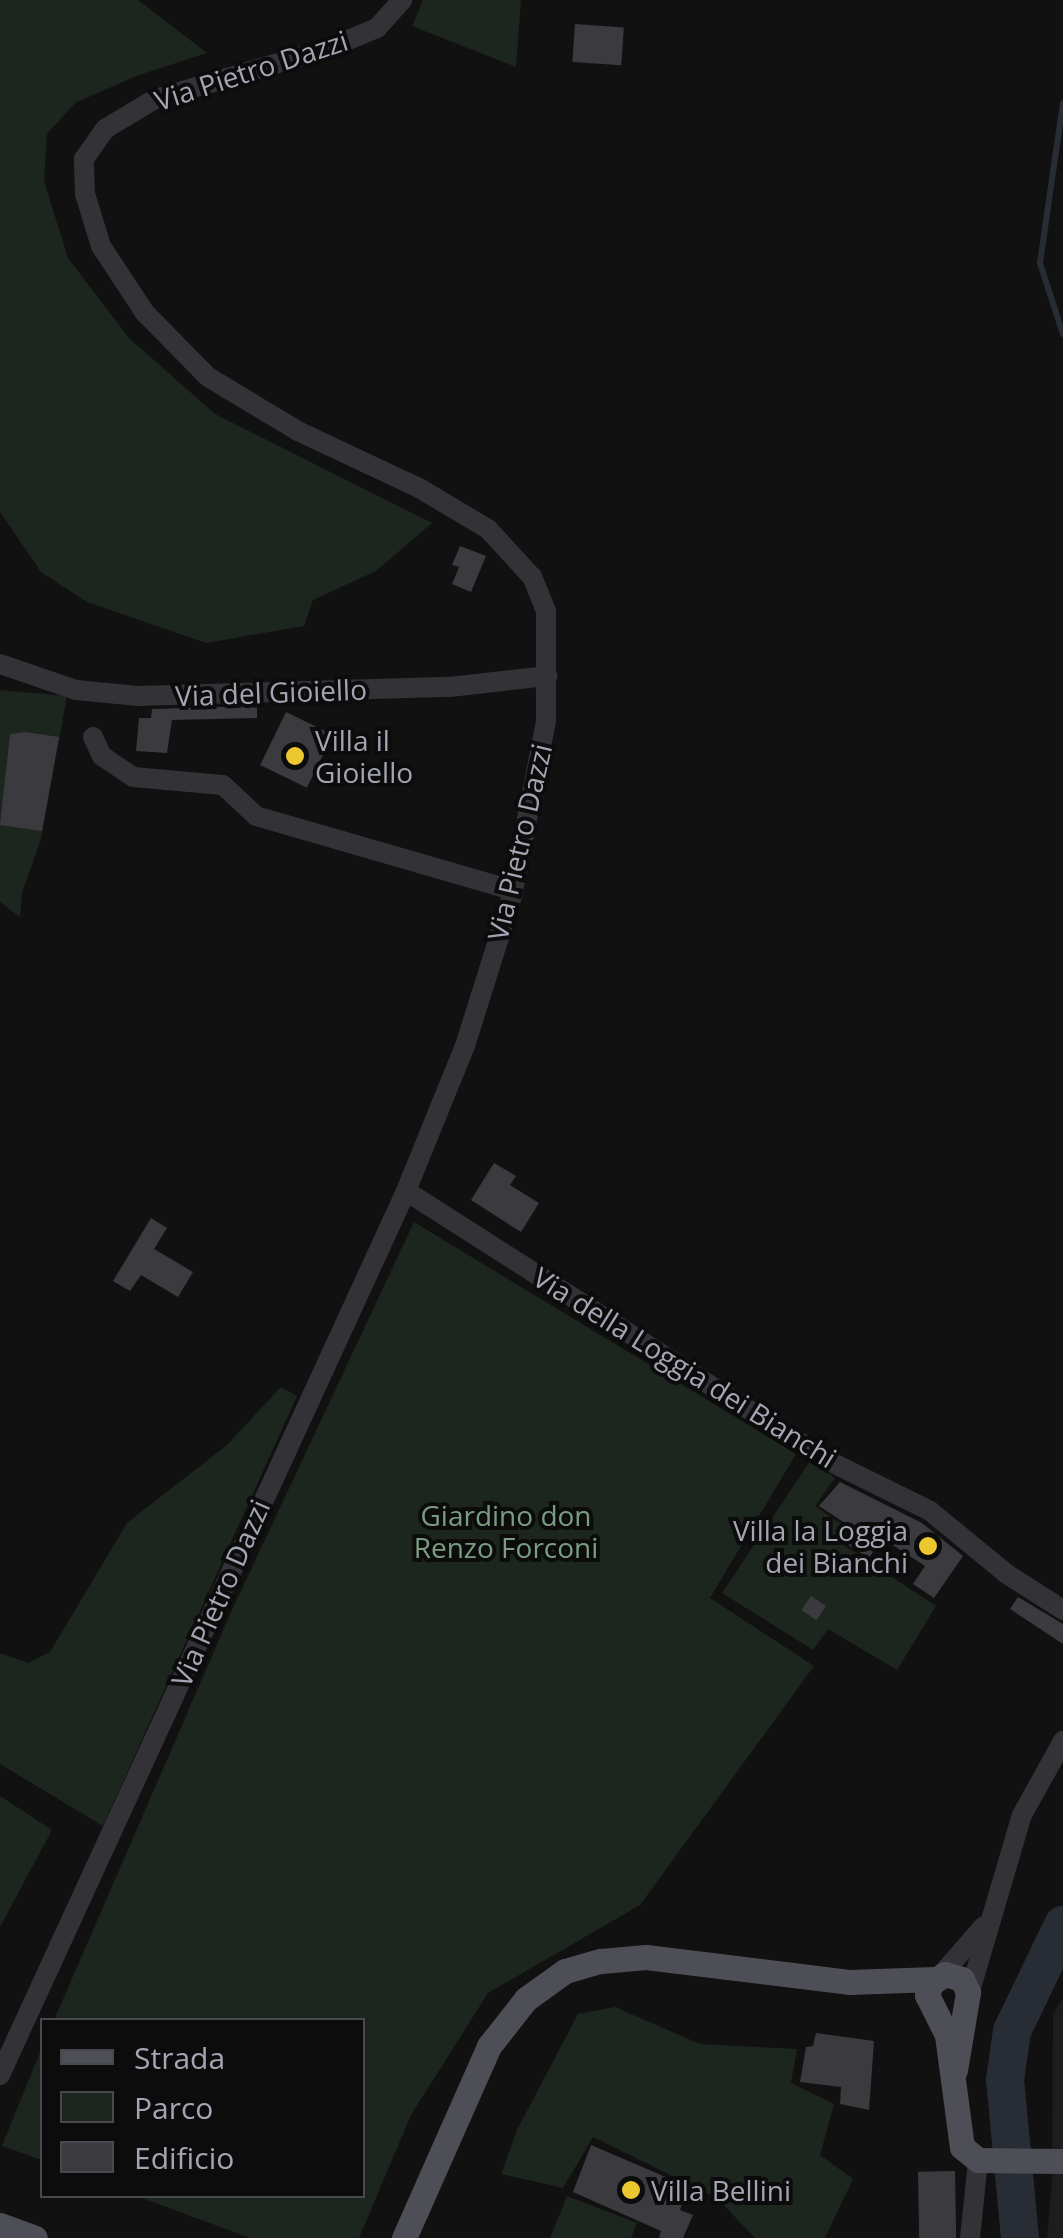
<!DOCTYPE html>
<html>
<head>
<meta charset="utf-8">
<style>
  body { margin:0 }
  #map { position:relative; width:1063px; height:2238px; overflow:hidden; background:#111112; font-family:"Open Sans",sans-serif }
  div>[style] { position:absolute }
  .built>* { inset:0; background:#1d1d1f }
  .green>* { inset:0; background:#1d251f }
  .stream>* { height:6px; margin:-3px; padding:0 3px; transform-origin:3px; border-radius:3px; background:#282d35 }
  .river>* { height:38px; margin:-19px; padding:0 19px; transform-origin:19px; border-radius:19px; background:#282d35 }
  .building>* { inset:0; background:#3b3b3f; transform-origin:0 0 }
  .minor>* { height:20px; margin:-10px; padding:0 10px; transform-origin:10px; border-radius:10px; background:#323237 }
  .major>* { height:25px; margin:-12.5px; padding:0 12.5px; transform-origin:12.5px; border-radius:12.5px; background:#4e4f56 }
  .dots>* { width:28px; height:28px; translate:-50% -50%; box-sizing:border-box; border:5px solid #0c0c0d; border-radius:50% }
  span { translate:-50% -50%; white-space:nowrap; text-align:center; line-height:1.15; -webkit-text-stroke:8px #0c0c0d; paint-order:stroke }
  .street-label { font-size:28px; color:#a3a5b3 }
  .poi-label { font-size:28px; color:#a3a5b3 }
  .left { translate:0 -50%; text-align:left }
  .right { translate:-100% -50%; text-align:right }
  .park-label { font-size:28px; color:#7a9d81 }
  .legend { position:absolute; left:40px; top:2018px; width:325px; height:180px; box-sizing:border-box; background:#0c0c0d; border:2px solid #48494f; margin:0; padding:12px 18px; list-style:none; font-size:30px; color:#a3a5b3 }
  .legend li { display:flex; align-items:center; gap:20px; height:50px }
  .legend b { width:50px; border:2px solid #48494f }
</style>
</head>
<body>
<div id="map">
  <div class="built">
    <div style="clip-path:polygon(1063px 1998px,1063px 2238px,1047px 2238px,1052px 2182px,1053px 2014px)"></div>
  </div>
  <div class="green">
    <div style="clip-path:polygon(0 0,138px 0,207px 53px,139px 75px,75px 103px,47px 134px,44px 181px,68px 258px,129px 338px,215px 414px,432px 523px,376px 571px,313px 600px,304px 626px,206px 643px,87px 602px,41px 572px,0 512px)"></div>
    <div style="clip-path:polygon(423px 0,521px 0,516px 67px,412px 26px)"></div>
    <div style="clip-path:polygon(0 690px,67px 696px,41px 839px,22px 893px,20px 917px,0 902px)"></div>
    <div style="clip-path:polygon(414px 1222px,796px 1454px,710px 1598px,814px 1666px,640px 1905px,488px 1993px,411px 2115px,359px 2238px,250px 2238px,137px 2196px,362px 2196px,362px 2020px,54px 2020px,232px 1610px)"></div>
    <div style="clip-path:polygon(281px 1387px,297px 1396px,103px 1826px,0 1764px,0 1653px,28px 1663px,50px 1652px,127px 1523px,227px 1445px)"></div>
    <div style="clip-path:polygon(810px 1461px,835px 1478px,815px 1506px,850px 1530px,842px 1544px,936px 1606px,897px 1670px,828px 1629px,813px 1650px,722px 1593px)"></div>
    <div style="clip-path:polygon(0 1796px,52px 1830px,0 1927px)"></div>
    <div style="clip-path:polygon(615px 2007px,700px 2044px,797px 2049px,791px 2083px,834px 2104px,820px 2155px,853px 2179px,825px 2238px,755px 2238px,717px 2198px,593px 2137px,563px 2188px,501px 2174px,517px 2130px,578px 2014px)"></div>
    <div style="clip-path:polygon(42px 2047px,42px 2160px,2px 2146px)"></div>
    <div style="clip-path:polygon(567px 2196px,637px 2223px,631px 2238px,550px 2238px)"></div>
  </div>
  <div class="stream">
    <div style="left:1063px;top:103px;width:162px;rotate:98.2deg"></div>
    <div style="left:1040px;top:263px;width:75px;rotate:72.1deg"></div>
  </div>
  <div class="river">
    <div style="left:1020px;top:2238px;width:159px;rotate:-95.4deg"></div>
    <div style="left:1005px;top:2080px;width:49px;rotate:-81.9deg"></div>
    <div style="left:1012px;top:2031px;width:118px;rotate:-64.3deg"></div>
  </div>
  <div class="building">
    <div style="left:575px;top:24px;width:49px;height:38px;rotate:4deg"></div>
    <div style="clip-path:polygon(460px 546px,486px 556px,471px 592px,452px 584px,459px 567px,452px 565px)"></div>
    <div style="clip-path:polygon(257px 706px,257px 718px,172px 720px,167px 753px,136px 751px,139px 718px,151px 718px,152px 709px)"></div>
    <div style="left:286px;top:712px;width:52px;height:59px;rotate:26deg"></div>
    <div style="clip-path:polygon(25px 732px,59px 737px,42px 831px,0 825px,10px 734px)"></div>
    <div style="clip-path:polygon(494px 1163px,516px 1176px,510px 1185px,539px 1203px,521px 1232px,471px 1200px)"></div>
    <div style="clip-path:polygon(151px 1218px,167px 1228px,154px 1249px,193px 1272px,178px 1297px,141px 1275px,130px 1291px,113px 1281px)"></div>
    <div style="clip-path:polygon(840px 1482px,922px 1523px,963px 1556px,934px 1598px,913px 1584px,925px 1566px,882px 1538px,869px 1558px,845px 1543px,854px 1529px,819px 1506px)"></div>
    <div style="left:811px;top:1596px;width:18px;height:17px;rotate:34deg"></div>
    <div style="clip-path:polygon(1018px 1597px,1063px 1624px,1063px 1644px,1010px 1609px)"></div>
    <div style="clip-path:polygon(816px 2033px,874px 2041px,869px 2110px,840px 2104px,841px 2087px,800px 2082px,806px 2047px,813px 2046px)"></div>
    <div style="clip-path:polygon(591px 2145px,689px 2187px,680px 2210px,693px 2215px,683px 2238px,659px 2238px,661px 2231px,573px 2192px)"></div>
    <div style="left:955px;top:2171px;width:67px;height:37px;rotate:89deg"></div>
  </div>
  <div class="minor">
    <div style="left:0;top:664px;width:80px;rotate:18.9deg"></div>
    <div style="left:76px;top:690px;width:62px;rotate:5.5deg"></div>
    <div style="left:138px;top:696px;width:312px;rotate:-1.7deg"></div>
    <div style="left:450px;top:687px;width:98px;rotate:-6.5deg"></div>
    <div style="left:93px;top:737px;width:21px;rotate:65deg"></div>
    <div style="left:102px;top:756px;width:37px;rotate:34deg"></div>
    <div style="left:133px;top:777px;width:90px;rotate:5.1deg"></div>
    <div style="left:223px;top:785px;width:45px;rotate:43.2deg"></div>
    <div style="left:256px;top:816px;width:267px;rotate:16.1deg"></div>
    <div style="left:406px;top:1191px;width:502px;rotate:32.55deg"></div>
    <div style="left:829px;top:1461px;width:113px;rotate:26.3deg"></div>
    <div style="left:930px;top:1511px;width:99px;rotate:39.3deg"></div>
    <div style="left:1007px;top:1574px;width:67px;rotate:32.7deg"></div>
    <div style="left:941px;top:1975px;width:65px;rotate:-48.7deg"></div>
    <div style="left:968px;top:1998px;width:191px;rotate:-73.6deg"></div>
    <div style="left:1022px;top:1815px;width:85px;rotate:-61deg"></div>
    <div style="left:0;top:2075px;width:973px;rotate:-65.33deg"></div>
    <div style="left:406px;top:1191px;width:157px;rotate:-67.9deg"></div>
    <div style="left:465px;top:1046px;width:157px;rotate:-72.6deg"></div>
    <div style="left:512px;top:896px;width:178px;rotate:-79deg"></div>
    <div style="left:546px;top:721px;width:110px;rotate:-90deg"></div>
    <div style="left:546px;top:611px;width:37px;rotate:-112deg"></div>
    <div style="left:532px;top:577px;width:65px;rotate:-132.5deg"></div>
    <div style="left:488px;top:529px;width:80px;rotate:-149.3deg"></div>
    <div style="left:419px;top:488px;width:134px;rotate:-154.8deg"></div>
    <div style="left:298px;top:431px;width:105px;rotate:-149deg"></div>
    <div style="left:208px;top:377px;width:90px;rotate:-134.5deg"></div>
    <div style="left:145px;top:313px;width:80px;rotate:-123.3deg"></div>
    <div style="left:101px;top:246px;width:54px;rotate:-107.1deg"></div>
    <div style="left:85px;top:194px;width:35px;rotate:-92deg"></div>
    <div style="left:84px;top:159px;width:37px;rotate:-55deg"></div>
    <div style="left:105px;top:129px;width:58px;rotate:-31deg"></div>
    <div style="left:155px;top:99px;width:181px;rotate:-16.3deg"></div>
    <div style="left:329px;top:48px;width:52px;rotate:-22.6deg"></div>
    <div style="left:377px;top:28px;width:38px;rotate:-48deg"></div>
    <div style="left:970px;top:2238px;width:78px;rotate:-84.1deg"></div>
  </div>
  <div class="major">
    <div style="left:955px;top:2070px;width:79px;rotate:-80.5deg"></div>
    <div style="left:968px;top:1992px;width:14px;rotate:-115deg"></div>
    <div style="left:962px;top:1979px;width:18px;rotate:-164deg"></div>
    <div style="left:945px;top:1974px;width:17px;rotate:147deg"></div>
    <div style="left:931px;top:1983px;width:13px;rotate:108deg"></div>
    <div style="left:927px;top:1995px;width:45px;rotate:63.4deg"></div>
    <div style="left:947px;top:2035px;width:113px;rotate:82.4deg"></div>
    <div style="left:962px;top:2147px;width:21px;rotate:39deg"></div>
    <div style="left:978px;top:2160px;width:85px;rotate:0.7deg"></div>
    <div style="left:0;top:2225px;width:37px;rotate:20deg"></div>
    <div style="left:404px;top:2238px;width:210px;rotate:-66.1deg"></div>
    <div style="left:489px;top:2046px;width:60px;rotate:-51.8deg"></div>
    <div style="left:526px;top:1999px;width:48px;rotate:-35.7deg"></div>
    <div style="left:565px;top:1971px;width:37px;rotate:-16deg"></div>
    <div style="left:601px;top:1961px;width:45px;rotate:-5.1deg"></div>
    <div style="left:646px;top:1957px;width:206px;rotate:7deg"></div>
    <div style="left:850px;top:1982px;width:84px;rotate:-2deg"></div>
  </div>
  <div class="dots">
    <div style="left:295px;top:756px;background:#ebc830"></div>
    <div style="left:928px;top:1546px;background:#ebc830"></div>
    <div style="left:631px;top:2190px;background:#ebc830"></div>
  </div>
  <div class="street-label">
    <span style="left:251px;top:70px;rotate:-18deg">Via Pietro Dazzi</span>
    <span style="left:271px;top:692px;rotate:-2deg">Via del Gioiello</span>
    <span style="left:519px;top:842px;rotate:-77deg">Via Pietro Dazzi</span>
    <span style="left:685px;top:1367px;rotate:32deg">Via della Loggia dei Bianchi</span>
    <span style="left:220px;top:1593px;rotate:-66deg">Via Pietro Dazzi</span>
  </div>
  <div class="poi-label">
    <span class="left" style="left:315px;top:756px">Villa il<br>Gioiello</span>
    <span class="right" style="left:908px;top:1546px">Villa la Loggia<br>dei Bianchi</span>
    <span class="left" style="left:651px;top:2190px">Villa Bellini</span>
  </div>
  <div class="park-label">
    <span style="left:506px;top:1531px">Giardino don<br>Renzo Forconi</span>
  </div>
  <ul class="legend">
  <li><b style="height:12px;background:#4e4f56"></b>Strada</li>
  <li><b style="height:28px;background:#1d251f"></b>Parco</li>
  <li><b style="height:28px;background:#3b3b3f"></b>Edificio</li>
  </ul>
</div>
</body>
</html>
